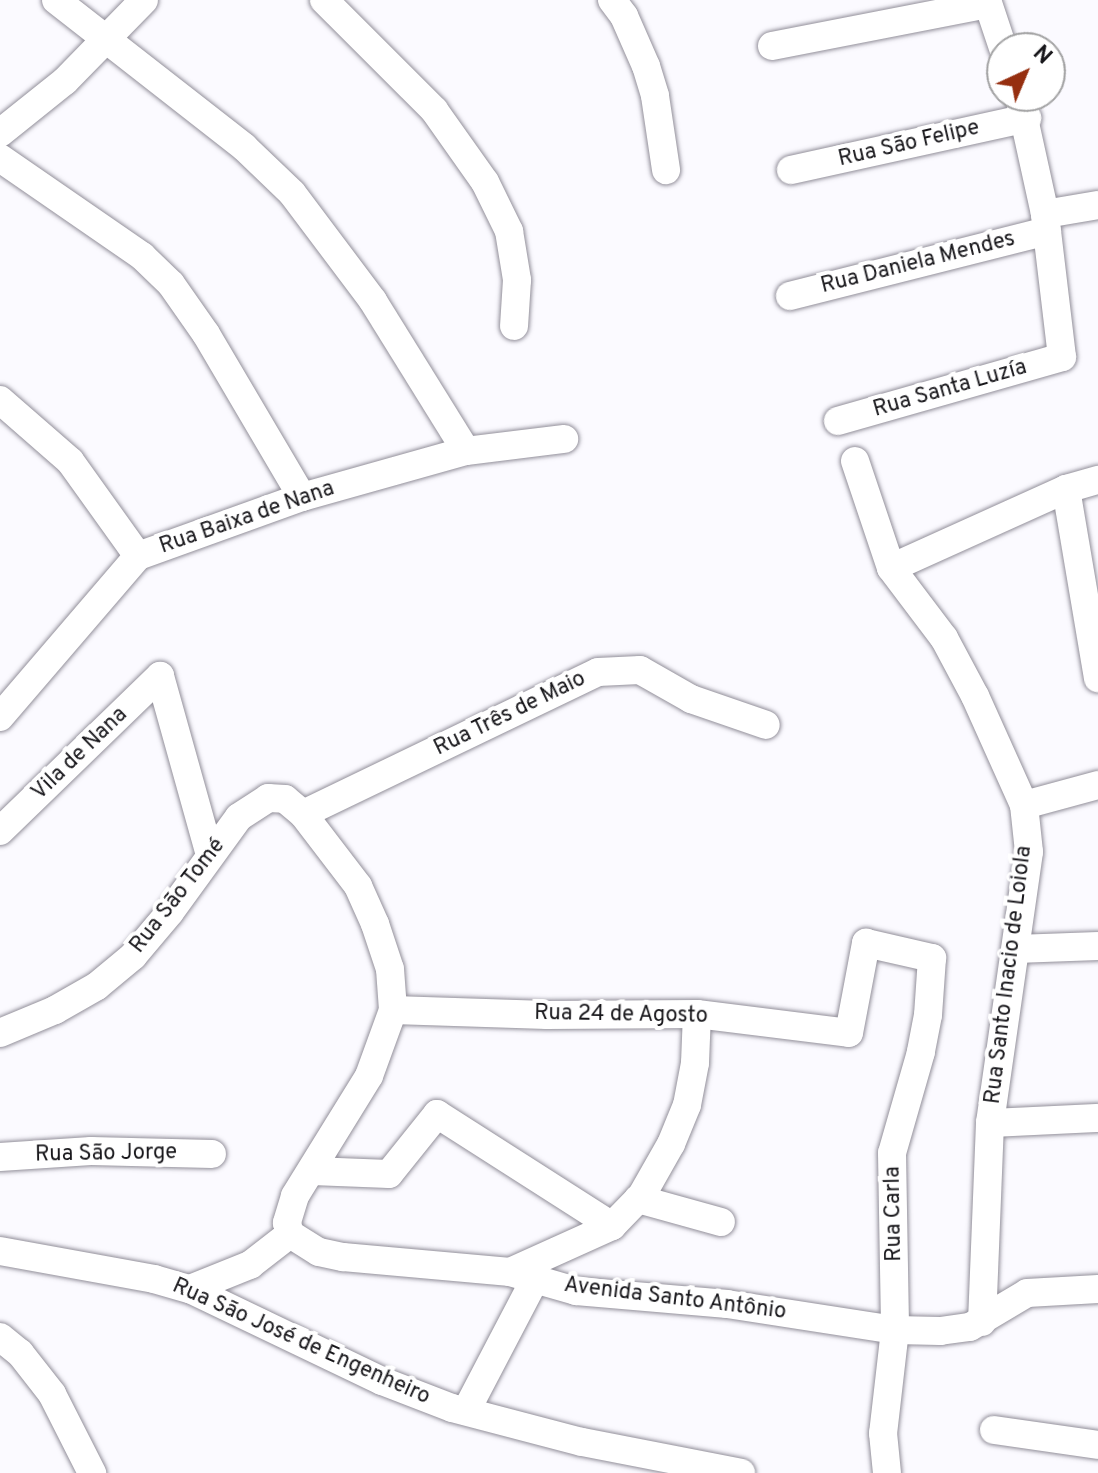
<!DOCTYPE html>
<html>
<head>
<meta charset="utf-8">
<style>
  body { margin:0 }
  #map { position:relative; width:1098px; height:1473px; overflow:hidden; background:#fbfaff; font-family:Overpass,sans-serif }
  div>[style] { position:absolute }
  .roads { filter:drop-shadow(0 0 2px #928f9a) drop-shadow(0 0 2px #928f9a) }
  .minor>* { height:28px; margin:-14px; padding:0 14px; transform-origin:14px; border-radius:14px; background:#fff }
  span { translate:-50% -50%; white-space:nowrap; text-align:center; line-height:1.15; -webkit-text-stroke:8px #fff; paint-order:stroke }
  .street-label { font-size:22px; color:#17161a }
  .north { position:absolute; left:986px; top:32px; width:80px; height:80px; box-sizing:border-box; background:#fff; border:2px solid #a2a2a3; border-radius:50%; rotate:44deg; font-size:22px; font-weight:700; line-height:32px; text-align:center; color:#17161a }
  .north::after { content:''; display:block; margin:auto; width:28px; height:36px; background:#962f10; clip-path:polygon(50% 0,100% 100%,50% 72%,0 100%) }
</style>
</head>
<body>
<div id="map">
  <div class="roads">
    <div class="minor">
      <div style="left:56px;top:0;width:239px;rotate:38deg"></div>
      <div style="left:244px;top:147px;width:66px;rotate:43.8deg"></div>
      <div style="left:292px;top:193px;width:135px;rotate:53.1deg"></div>
      <div style="left:373px;top:301px;width:176px;rotate:58.2deg"></div>
      <div style="left:324px;top:0;width:156px;rotate:45deg"></div>
      <div style="left:434px;top:110px;width:88px;rotate:54.7deg"></div>
      <div style="left:485px;top:182px;width:55px;rotate:63.9deg"></div>
      <div style="left:509px;top:231px;width:50px;rotate:80.7deg"></div>
      <div style="left:517px;top:280px;width:46px;rotate:93.7deg"></div>
      <div style="left:612px;top:0;width:20px;rotate:53deg"></div>
      <div style="left:624px;top:16px;width:55px;rotate:66.3deg"></div>
      <div style="left:646px;top:66px;width:31px;rotate:73deg"></div>
      <div style="left:655px;top:96px;width:75px;rotate:81.5deg"></div>
      <div style="left:987px;top:0;width:51px;rotate:71.6deg"></div>
      <div style="left:772px;top:46px;width:220px;rotate:-11deg"></div>
      <div style="left:0;top:133px;width:83px;rotate:-38.7deg"></div>
      <div style="left:65px;top:81px;width:113px;rotate:-45.7deg"></div>
      <div style="left:0;top:158px;width:173px;rotate:34.6deg"></div>
      <div style="left:142px;top:256px;width:40px;rotate:44deg"></div>
      <div style="left:171px;top:284px;width:61px;rotate:55deg"></div>
      <div style="left:206px;top:334px;width:189px;rotate:59.5deg"></div>
      <div style="left:791px;top:170px;width:242px;rotate:-12.4deg"></div>
      <div style="left:1045px;top:214px;width:54px;rotate:-9.6deg"></div>
      <div style="left:790px;top:296px;width:265px;rotate:-14.2deg"></div>
      <div style="left:0;top:400px;width:93px;rotate:41.1deg"></div>
      <div style="left:70px;top:461px;width:117px;rotate:54.4deg"></div>
      <div style="left:838px;top:421px;width:233px;rotate:-15.9deg"></div>
      <div style="left:1062px;top:357px;width:144px;rotate:-96.8deg"></div>
      <div style="left:1045px;top:214px;width:121px;rotate:-102.4deg"></div>
      <div style="left:855px;top:461px;width:113px;rotate:71.4deg"></div>
      <div style="left:891px;top:568px;width:88px;rotate:52.9deg"></div>
      <div style="left:944px;top:638px;width:66px;rotate:61.9deg"></div>
      <div style="left:975px;top:696px;width:120px;rotate:65.8deg"></div>
      <div style="left:1024px;top:805px;width:47px;rotate:83.9deg"></div>
      <div style="left:1029px;top:852px;width:274px;rotate:98.2deg"></div>
      <div style="left:990px;top:1123px;width:199px;rotate:92.3deg"></div>
      <div style="left:1066px;top:489px;width:192px;rotate:80.4deg"></div>
      <div style="left:891px;top:568px;width:192px;rotate:-24.3deg"></div>
      <div style="left:1066px;top:489px;width:33px;rotate:-16deg"></div>
      <div style="left:0;top:717px;width:212px;rotate:-49.4deg"></div>
      <div style="left:138px;top:556px;width:174px;rotate:-19.8deg"></div>
      <div style="left:302px;top:497px;width:170px;rotate:-15.7deg"></div>
      <div style="left:466px;top:451px;width:99px;rotate:-7deg"></div>
      <div style="left:1024px;top:805px;width:77px;rotate:-15.1deg"></div>
      <div style="left:303px;top:814px;width:327px;rotate:-25.7deg"></div>
      <div style="left:598px;top:672px;width:42px;rotate:-2.7deg"></div>
      <div style="left:640px;top:670px;width:59px;rotate:29.6deg"></div>
      <div style="left:691px;top:699px;width:79px;rotate:19.1deg"></div>
      <div style="left:0;top:831px;width:223px;rotate:-44.1deg"></div>
      <div style="left:160px;top:676px;width:186px;rotate:74.4deg"></div>
      <div style="left:1016px;top:949px;width:82px;rotate:-2.1deg"></div>
      <div style="left:393px;top:1010px;width:154px;rotate:1.9deg"></div>
      <div style="left:547px;top:1015px;width:150px;rotate:-0.4deg"></div>
      <div style="left:697px;top:1014px;width:153px;rotate:7.1deg"></div>
      <div style="left:849px;top:1033px;width:92px;rotate:-79.3deg"></div>
      <div style="left:866px;top:943px;width:68px;rotate:12.8deg"></div>
      <div style="left:932px;top:958px;width:57px;rotate:94deg"></div>
      <div style="left:928px;top:1015px;width:38px;rotate:101deg"></div>
      <div style="left:921px;top:1052px;width:105px;rotate:106deg"></div>
      <div style="left:892px;top:1153px;width:177px;rotate:89deg"></div>
      <div style="left:895px;top:1330px;width:104px;rotate:96.6deg"></div>
      <div style="left:883px;top:1433px;width:40px;rotate:84.3deg"></div>
      <div style="left:0;top:1033px;width:60px;rotate:-22.7deg"></div>
      <div style="left:55px;top:1010px;width:48px;rotate:-29.7deg"></div>
      <div style="left:97px;top:986px;width:47px;rotate:-39.8deg"></div>
      <div style="left:133px;top:956px;width:57px;rotate:-49.9deg"></div>
      <div style="left:170px;top:912px;width:117px;rotate:-54deg"></div>
      <div style="left:239px;top:817px;width:35px;rotate:-33deg"></div>
      <div style="left:268px;top:798px;width:17px;rotate:3deg"></div>
      <div style="left:285px;top:799px;width:23px;rotate:40deg"></div>
      <div style="left:303px;top:814px;width:91px;rotate:52.6deg"></div>
      <div style="left:358px;top:886px;width:42px;rotate:65.9deg"></div>
      <div style="left:375px;top:924px;width:47px;rotate:71.6deg"></div>
      <div style="left:390px;top:969px;width:41px;rotate:85.8deg"></div>
      <div style="left:393px;top:1010px;width:70px;rotate:110deg"></div>
      <div style="left:369px;top:1076px;width:141px;rotate:121.7deg"></div>
      <div style="left:295px;top:1196px;width:28px;rotate:107deg"></div>
      <div style="left:287px;top:1223px;width:11px;rotate:75deg"></div>
      <div style="left:990px;top:1123px;width:108px;rotate:-2.7deg"></div>
      <div style="left:0;top:1157px;width:91px;rotate:-3.8deg"></div>
      <div style="left:91px;top:1151px;width:121px;rotate:1.4deg"></div>
      <div style="left:312px;top:1171px;width:77px;rotate:2.2deg"></div>
      <div style="left:389px;top:1174px;width:77px;rotate:-51.3deg"></div>
      <div style="left:437px;top:1114px;width:208px;rotate:32.6deg"></div>
      <div style="left:638px;top:1199px;width:86px;rotate:15.5deg"></div>
      <div style="left:290px;top:1234px;width:34px;rotate:32deg"></div>
      <div style="left:319px;top:1252px;width:25px;rotate:12deg"></div>
      <div style="left:343px;top:1257px;width:168px;rotate:5.1deg"></div>
      <div style="left:510px;top:1272px;width:69px;rotate:16.1deg"></div>
      <div style="left:576px;top:1291px;width:152px;rotate:4.9deg"></div>
      <div style="left:727px;top:1304px;width:170px;rotate:8.8deg"></div>
      <div style="left:895px;top:1330px;width:45px;rotate:1.3deg"></div>
      <div style="left:940px;top:1331px;width:30px;rotate:-8deg"></div>
      <div style="left:970px;top:1327px;width:66px;rotate:-30.8deg"></div>
      <div style="left:1027px;top:1293px;width:71px;rotate:-3.2deg"></div>
      <div style="left:0;top:1251px;width:157px;rotate:10.3deg"></div>
      <div style="left:154px;top:1279px;width:37px;rotate:16deg"></div>
      <div style="left:190px;top:1289px;width:213px;rotate:25.6deg"></div>
      <div style="left:382px;top:1381px;width:75px;rotate:21.1deg"></div>
      <div style="left:452px;top:1408px;width:134px;rotate:14.7deg"></div>
      <div style="left:582px;top:1442px;width:162px;rotate:11deg"></div>
      <div style="left:510px;top:1272px;width:112px;rotate:-24.3deg"></div>
      <div style="left:612px;top:1226px;width:43px;rotate:-45.9deg"></div>
      <div style="left:642px;top:1195px;width:59px;rotate:-60.4deg"></div>
      <div style="left:671px;top:1144px;width:42px;rotate:-67.7deg"></div>
      <div style="left:687px;top:1105px;width:43px;rotate:-79.2deg"></div>
      <div style="left:695px;top:1063px;width:49px;rotate:-87.7deg"></div>
      <div style="left:190px;top:1289px;width:65px;rotate:-21.8deg"></div>
      <div style="left:250px;top:1265px;width:51px;rotate:-37.8deg"></div>
      <div style="left:0;top:1337px;width:26px;rotate:39deg"></div>
      <div style="left:20px;top:1353px;width:52px;rotate:52deg"></div>
      <div style="left:52px;top:1394px;width:89px;rotate:63.1deg"></div>
      <div style="left:466px;top:1411px;width:149px;rotate:-62.4deg"></div>
      <div style="left:994px;top:1430px;width:105px;rotate:8.2deg"></div>
    </div>
  </div>
  <div class="street-label">
    <span style="left:909px;top:144px;rotate:-13deg">Rua São Felipe</span>
    <span style="left:918px;top:263px;rotate:-14deg">Rua Daniela Mendes</span>
    <span style="left:950px;top:389px;rotate:-16deg">Rua Santa Luzía</span>
    <span style="left:247px;top:518px;rotate:-19deg">Rua Baixa de Nana</span>
    <span style="left:510px;top:714px;rotate:-26deg">Rua Três de Maio</span>
    <span style="left:80px;top:754px;rotate:-44deg">Vila de Nana</span>
    <span style="left:178px;top:896px;rotate:-52deg">Rua São Tomé</span>
    <span style="left:1009px;top:975px;rotate:-83deg">Rua Santo Inacio de Loiola</span>
    <span style="left:621px;top:1015px;rotate:1deg">Rua 24 de Agosto</span>
    <span style="left:106px;top:1154px;rotate:-1deg">Rua São Jorge</span>
    <span style="left:894px;top:1214px;rotate:-91deg">Rua Carla</span>
    <span style="left:675px;top:1299px;rotate:7deg">Avenida Santo Antônio</span>
    <span style="left:301px;top:1342px;rotate:24deg">Rua São José de Engenheiro</span>
  </div>
  <div class="north">N</div>
</div>
</body>
</html>
